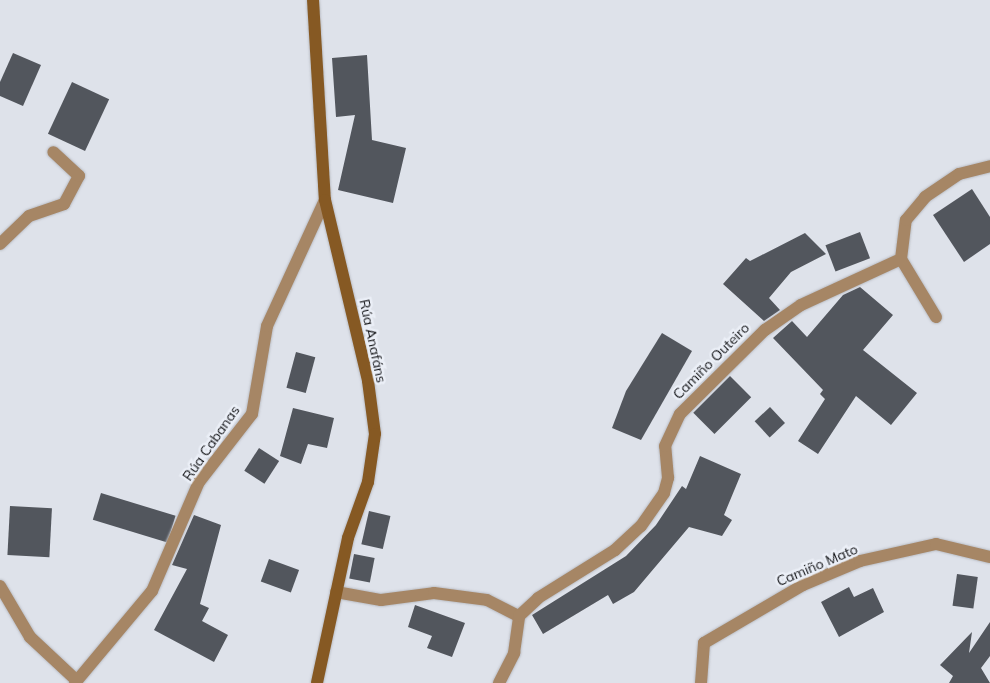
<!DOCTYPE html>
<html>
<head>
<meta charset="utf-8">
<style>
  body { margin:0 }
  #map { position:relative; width:990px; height:683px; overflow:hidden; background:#dee2ea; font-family:Mulish,sans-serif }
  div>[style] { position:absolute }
  .building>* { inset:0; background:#52565d; transform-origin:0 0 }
  .roads { filter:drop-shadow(0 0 1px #babdc4) drop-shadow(0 0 1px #babdc4) }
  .lane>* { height:12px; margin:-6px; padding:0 6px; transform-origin:6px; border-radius:6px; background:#a68665 }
  .street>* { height:12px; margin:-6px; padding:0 6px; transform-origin:6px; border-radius:6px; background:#a68665 }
  .secondary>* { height:12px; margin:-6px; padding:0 6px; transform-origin:6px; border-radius:6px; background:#865923 }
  span { translate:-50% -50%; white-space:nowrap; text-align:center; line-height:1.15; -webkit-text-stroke:5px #ebeff7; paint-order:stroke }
  .street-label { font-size:14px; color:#141518 }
</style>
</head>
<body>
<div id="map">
  <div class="building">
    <div style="clip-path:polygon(13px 53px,41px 65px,23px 106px,0 96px,0 82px)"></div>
    <div style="clip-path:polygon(367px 55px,372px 140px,406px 148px,393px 203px,338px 190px,355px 115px,336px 117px,332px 58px)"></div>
    <div style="left:72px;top:82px;width:41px;height:57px;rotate:25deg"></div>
    <div style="clip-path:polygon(972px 189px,990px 217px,990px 244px,964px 262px,933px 215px)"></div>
    <div style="left:860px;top:232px;width:28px;height:37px;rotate:69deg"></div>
    <div style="clip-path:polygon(805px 233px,826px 254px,791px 272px,769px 298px,780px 310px,764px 321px,723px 284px,746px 258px,750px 261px)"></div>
    <div style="clip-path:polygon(860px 287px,893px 315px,863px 350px,917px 393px,891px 425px,856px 396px,818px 454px,798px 441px,825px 399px,820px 394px,823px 390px,773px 338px,792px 321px,807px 337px,843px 295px)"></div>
    <div style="clip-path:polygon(662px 333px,692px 351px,641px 440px,612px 428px,626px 391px)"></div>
    <div style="left:296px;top:352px;width:20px;height:37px;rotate:15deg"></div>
    <div style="left:730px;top:376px;width:30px;height:52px;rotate:45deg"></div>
    <div style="left:770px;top:407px;width:22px;height:21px;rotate:47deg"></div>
    <div style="clip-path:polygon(293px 408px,334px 418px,327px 448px,308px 444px,301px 464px,280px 456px)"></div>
    <div style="left:259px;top:448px;width:24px;height:27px;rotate:33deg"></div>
    <div style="clip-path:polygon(700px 456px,741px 474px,724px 515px,732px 520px,722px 536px,689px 527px,634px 592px,613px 604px,608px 595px,543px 634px,532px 615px,626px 556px,656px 525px,682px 486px,686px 489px)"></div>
    <div style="left:101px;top:493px;width:78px;height:28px;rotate:17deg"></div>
    <div style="left:10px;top:506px;width:42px;height:49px;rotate:3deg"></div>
    <div style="left:369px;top:511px;width:22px;height:34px;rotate:13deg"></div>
    <div style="clip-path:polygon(194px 515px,221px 525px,200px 604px,209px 608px,202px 621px,228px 635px,214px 662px,154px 630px,187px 569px,172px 565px)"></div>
    <div style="left:354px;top:554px;width:21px;height:25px;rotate:11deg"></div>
    <div style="left:269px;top:559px;width:32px;height:24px;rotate:20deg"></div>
    <div style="left:957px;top:574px;width:21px;height:32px;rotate:8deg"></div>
    <div style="clip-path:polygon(849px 587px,854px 597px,873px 588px,884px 612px,839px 637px,821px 602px)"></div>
    <div style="clip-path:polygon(415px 605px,465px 623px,452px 657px,427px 648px,432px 636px,408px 627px)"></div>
    <div style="clip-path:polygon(990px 622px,990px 656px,981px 668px,990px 683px,949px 683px,953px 676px,940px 665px,972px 632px,969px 653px)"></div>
  </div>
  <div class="roads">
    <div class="lane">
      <div style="left:336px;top:592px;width:46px;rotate:10.1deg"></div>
      <div style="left:381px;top:600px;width:53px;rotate:-7.5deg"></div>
      <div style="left:434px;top:593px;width:53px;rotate:7.5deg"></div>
      <div style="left:487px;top:600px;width:36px;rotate:27deg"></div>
    </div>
    <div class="street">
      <div style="left:0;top:244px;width:40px;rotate:-44deg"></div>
      <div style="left:29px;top:216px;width:37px;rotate:-19deg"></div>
      <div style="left:64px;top:204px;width:32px;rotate:-62deg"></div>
      <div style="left:79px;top:176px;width:35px;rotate:-137deg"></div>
      <div style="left:936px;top:317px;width:68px;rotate:-121.1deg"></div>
      <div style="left:901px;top:259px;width:39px;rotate:-83deg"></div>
      <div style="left:906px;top:220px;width:30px;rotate:-50deg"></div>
      <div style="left:925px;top:197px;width:41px;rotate:-34.1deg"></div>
      <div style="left:959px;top:174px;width:32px;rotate:-14deg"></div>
      <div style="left:0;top:586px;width:59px;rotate:59.5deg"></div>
      <div style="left:30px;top:637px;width:64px;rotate:43.1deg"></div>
      <div style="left:75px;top:683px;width:120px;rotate:-50.1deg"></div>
      <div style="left:152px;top:591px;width:119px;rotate:-66.7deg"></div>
      <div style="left:199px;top:482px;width:86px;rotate:-52.1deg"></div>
      <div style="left:252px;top:414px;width:89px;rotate:-80.3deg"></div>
      <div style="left:267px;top:326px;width:139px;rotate:-65.3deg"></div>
      <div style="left:499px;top:683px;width:34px;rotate:-63deg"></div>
      <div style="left:514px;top:653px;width:37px;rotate:-82deg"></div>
      <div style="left:519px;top:616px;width:26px;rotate:-43deg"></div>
      <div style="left:538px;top:598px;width:91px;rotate:-31.9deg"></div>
      <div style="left:615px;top:550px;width:35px;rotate:-43deg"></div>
      <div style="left:641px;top:526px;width:40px;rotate:-55.1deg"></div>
      <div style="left:664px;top:493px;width:16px;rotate:-75deg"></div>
      <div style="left:668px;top:478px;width:32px;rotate:-95deg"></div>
      <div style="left:665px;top:446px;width:35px;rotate:-65deg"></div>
      <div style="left:680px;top:414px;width:120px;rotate:-44.7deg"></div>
      <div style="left:765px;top:330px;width:44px;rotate:-34.8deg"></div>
      <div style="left:801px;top:305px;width:110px;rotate:-24.7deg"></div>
      <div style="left:701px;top:683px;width:40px;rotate:-85.7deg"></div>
      <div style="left:704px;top:643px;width:115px;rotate:-30.4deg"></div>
      <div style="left:803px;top:585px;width:62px;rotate:-22.8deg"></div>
      <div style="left:860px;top:561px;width:78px;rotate:-12.6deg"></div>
      <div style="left:936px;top:544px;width:56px;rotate:13.5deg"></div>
    </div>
    <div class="secondary">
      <div style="left:313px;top:0;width:200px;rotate:86.6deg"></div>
      <div style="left:325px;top:200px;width:186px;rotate:76.6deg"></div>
      <div style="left:368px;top:381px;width:53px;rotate:82.5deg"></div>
      <div style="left:375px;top:434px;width:49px;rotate:98.3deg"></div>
      <div style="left:368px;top:482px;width:59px;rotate:109.7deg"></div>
      <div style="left:348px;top:538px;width:148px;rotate:102.1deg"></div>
    </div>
  </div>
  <div class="street-label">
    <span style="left:373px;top:341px;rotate:78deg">Rúa Anafáns</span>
    <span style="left:711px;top:361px;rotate:-45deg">Camiño Outeiro</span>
    <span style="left:211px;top:443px;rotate:-55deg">Rúa Cabanas</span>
    <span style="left:817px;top:565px;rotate:-23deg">Camiño Mato</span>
  </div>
</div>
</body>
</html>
